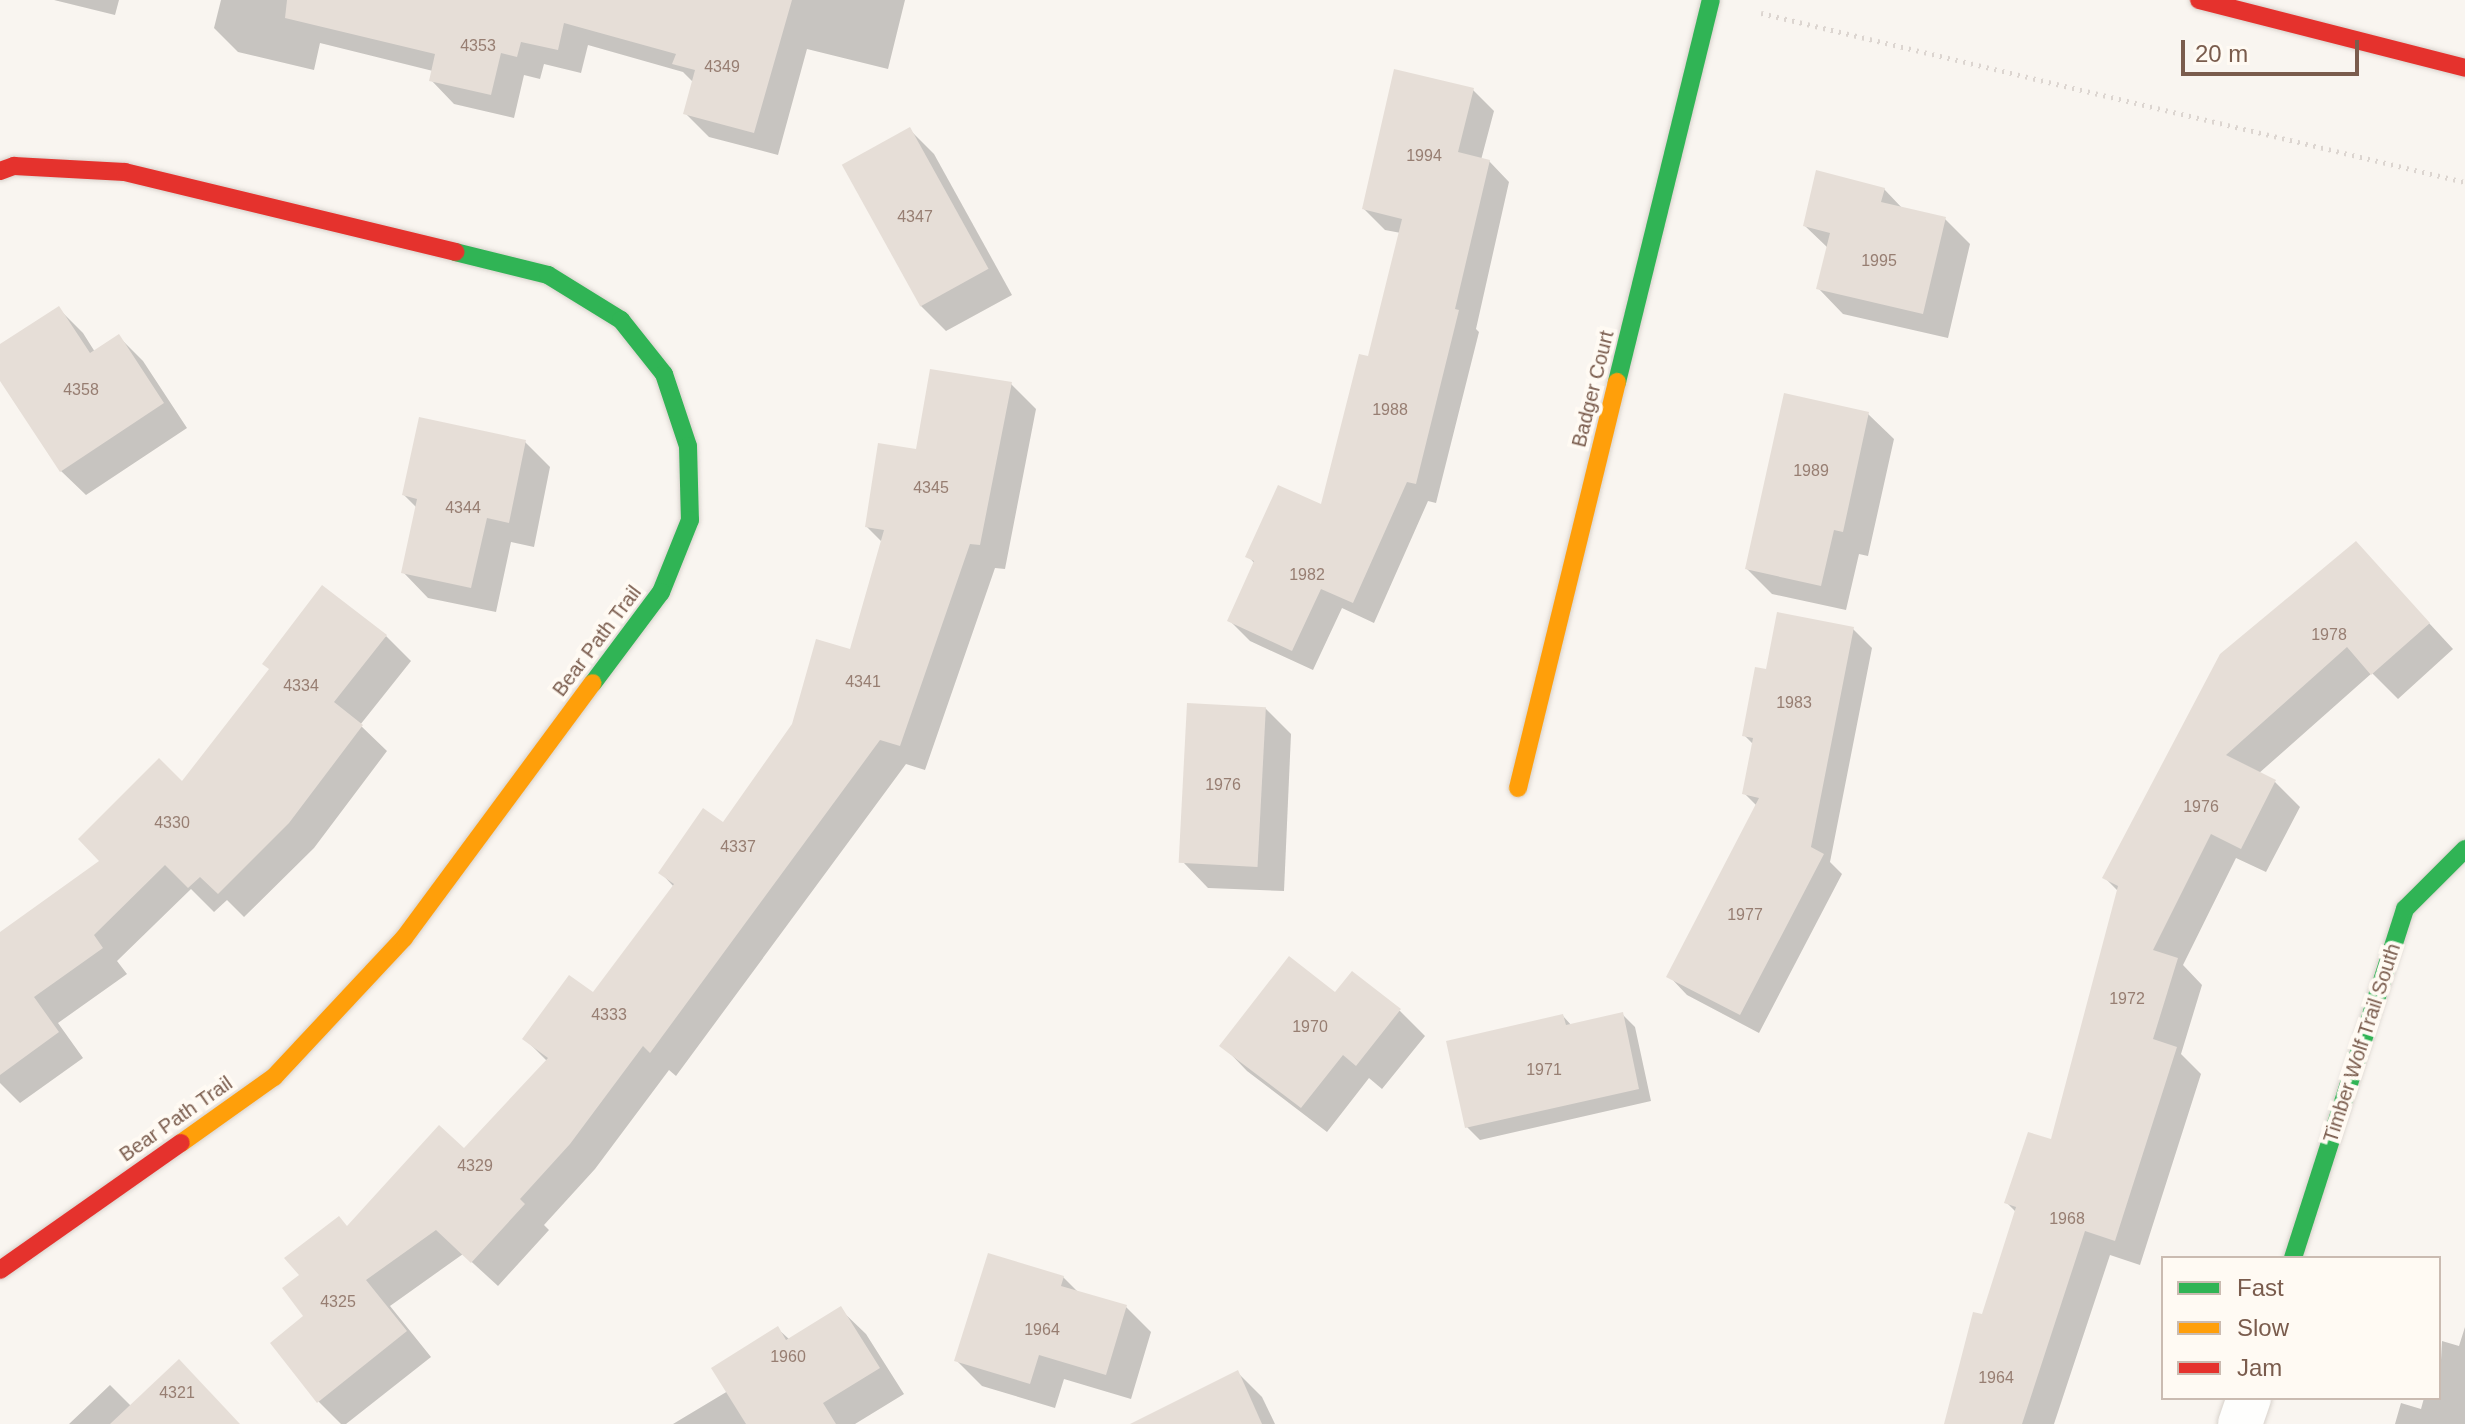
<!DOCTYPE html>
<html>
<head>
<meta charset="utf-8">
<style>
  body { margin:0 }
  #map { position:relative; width:2465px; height:1424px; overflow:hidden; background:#f9f5f0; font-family:Arial,sans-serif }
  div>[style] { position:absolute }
  .shadow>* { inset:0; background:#0003 }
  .building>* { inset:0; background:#e6ded7; transform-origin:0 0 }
  .path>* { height:5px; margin-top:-2.5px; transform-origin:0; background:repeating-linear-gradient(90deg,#dcd5d0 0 2px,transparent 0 8px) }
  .roads { filter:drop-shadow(0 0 2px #d7d1cb) drop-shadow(0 0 2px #d7d1cb) }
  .street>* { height:44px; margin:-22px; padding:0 22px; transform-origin:22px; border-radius:22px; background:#fefefd }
  .fast>* { height:18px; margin:-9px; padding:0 9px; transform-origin:9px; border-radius:9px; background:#30b455 }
  .slow>* { height:18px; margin:-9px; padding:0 9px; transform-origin:9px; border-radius:9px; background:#ff9f0a }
  .jam>* { height:18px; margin:-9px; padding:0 9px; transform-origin:9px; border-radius:9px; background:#e5322d }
  span { translate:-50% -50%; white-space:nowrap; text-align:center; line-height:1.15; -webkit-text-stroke:8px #fffaf3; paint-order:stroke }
  .number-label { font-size:16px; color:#977e72 }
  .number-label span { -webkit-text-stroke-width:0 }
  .street-label { font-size:20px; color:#7a5c4d }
  .legend { position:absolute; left:2161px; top:1256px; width:280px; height:144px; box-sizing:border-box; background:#fffaf3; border:2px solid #cabbb1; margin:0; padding:10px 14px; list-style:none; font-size:24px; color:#7a5c4d }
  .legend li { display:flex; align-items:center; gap:16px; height:40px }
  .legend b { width:40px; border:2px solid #cabbb1 }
  .scale { position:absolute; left:2181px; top:40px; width:178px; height:36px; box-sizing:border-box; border:4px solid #7a5c4d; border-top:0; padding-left:10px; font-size:24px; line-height:28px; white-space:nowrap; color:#7a5c4d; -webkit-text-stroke:6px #fffaf3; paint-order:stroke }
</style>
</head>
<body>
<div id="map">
  <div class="shadow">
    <div style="clip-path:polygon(54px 0,119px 0,115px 15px)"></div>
    <div style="clip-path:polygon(221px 0,905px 0,888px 69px,807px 49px,778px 155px,709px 137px,685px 113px,694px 83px,683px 72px,588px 45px,581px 73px,544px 64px,540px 79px,524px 75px,514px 118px,454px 104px,431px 80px,433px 71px,320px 43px,314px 70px,238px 52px,214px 28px)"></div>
    <div style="clip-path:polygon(1473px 90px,1494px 111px,1481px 160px,1489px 161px,1509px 182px,1476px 329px,1479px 332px,1436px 503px,1428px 501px,1374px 623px,1342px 608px,1313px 670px,1250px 641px,1230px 621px,1255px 564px,1248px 556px,1323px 507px,1370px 359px,1401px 233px,1385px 230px,1364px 209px)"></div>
    <div style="clip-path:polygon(909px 129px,934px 154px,1012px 295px,946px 331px,921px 306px)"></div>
    <div style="clip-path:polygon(1884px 189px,1903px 209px,1945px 219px,1970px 244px,1948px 338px,1843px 314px,1818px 288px,1828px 248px,1805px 226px)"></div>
    <div style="clip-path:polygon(59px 309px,83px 333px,95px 352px,119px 337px,143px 361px,187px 428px,86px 495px,61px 471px,0 377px,0 346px)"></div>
    <div style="clip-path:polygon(1011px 384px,1036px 409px,1005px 569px,995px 568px,925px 770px,906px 764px,676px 1076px,669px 1070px,595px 1169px,544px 1225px,549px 1230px,498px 1286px,463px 1254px,390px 1306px,431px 1357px,346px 1424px,341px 1424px,318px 1401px,302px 1276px,348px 1228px,464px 1150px,547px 1061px,525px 1039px,593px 994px,674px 887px,660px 872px,723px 824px,851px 652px,882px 542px,867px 527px,918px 451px)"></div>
    <div style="clip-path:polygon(1868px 414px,1894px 439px,1868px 556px,1859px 554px,1846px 610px,1772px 594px,1747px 569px)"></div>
    <div style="clip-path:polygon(525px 442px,550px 467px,534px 547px,511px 542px,496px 612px,428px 598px,403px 572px,417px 508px,404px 495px)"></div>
    <div style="clip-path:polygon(2356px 544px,2453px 649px,2398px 699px,2372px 673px,2258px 774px,2275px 782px,2300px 807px,2266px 872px,2236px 858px,2183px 965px,2202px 985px,2181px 1054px,2201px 1074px,2140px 1265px,2110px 1255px,2054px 1424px,1946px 1424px,2017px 1213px,2007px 1203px,2053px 1142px,2118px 891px,2104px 877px)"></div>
    <div style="clip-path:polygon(1853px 629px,1872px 648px,1830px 862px,1842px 874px,1759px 1033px,1687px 995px,1669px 976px,1757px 806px,1744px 793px,1753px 744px,1744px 735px,1768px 672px)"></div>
    <div style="clip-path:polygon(386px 636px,411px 661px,360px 725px,387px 751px,314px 848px,244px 917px,227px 900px,214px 912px,191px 889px,117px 961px,127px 974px,58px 1023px,83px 1058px,20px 1103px,0 1083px,0 934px,102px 861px,182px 784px)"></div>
    <div style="clip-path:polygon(1265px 708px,1291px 734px,1284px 891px,1208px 888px,1183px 862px)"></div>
    <div style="clip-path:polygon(1335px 995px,1400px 1011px,1425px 1036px,1382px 1089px,1369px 1078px,1327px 1132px,1247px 1071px,1222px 1045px)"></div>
    <div style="clip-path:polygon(1622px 1014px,1635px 1027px,1651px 1101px,1480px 1140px,1467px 1127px,1563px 1016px,1572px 1026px)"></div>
    <div style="clip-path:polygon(1063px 1277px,1079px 1293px,1126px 1307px,1151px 1332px,1131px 1399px,1064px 1379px,1055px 1408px,982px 1386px,957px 1361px)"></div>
    <div style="clip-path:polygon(840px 1309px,866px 1334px,904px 1394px,855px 1424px,673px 1424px,728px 1391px,778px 1329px,790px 1340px)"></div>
    <div style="clip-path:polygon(2465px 1327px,2465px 1424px,2395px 1424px,2401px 1403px,2421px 1409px,2424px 1398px,2439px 1398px,2442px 1341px,2459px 1346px)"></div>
    <div style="clip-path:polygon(1237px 1372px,1262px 1397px,1275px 1424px,1144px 1424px)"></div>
    <div style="clip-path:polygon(110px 1385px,132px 1407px,238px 1424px,69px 1424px)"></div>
  </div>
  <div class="building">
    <div style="clip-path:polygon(287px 0,792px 0,754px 133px,683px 114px,695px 70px,672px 64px,676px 54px,564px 23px,558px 50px,521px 42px,517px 57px,501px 53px,491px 95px,429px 81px,435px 54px,285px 18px)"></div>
    <div style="clip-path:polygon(1394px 69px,1474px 88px,1458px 152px,1490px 160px,1455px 309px,1459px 310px,1416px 484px,1407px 482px,1353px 603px,1321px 589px,1292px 651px,1227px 621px,1254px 561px,1245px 557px,1278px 485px,1321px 504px,1359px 354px,1368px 356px,1402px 219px,1362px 209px)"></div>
    <div style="left:910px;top:127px;width:162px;height:78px;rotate:61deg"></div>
    <div style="clip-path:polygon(1816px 170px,1885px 188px,1881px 202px,1946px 217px,1923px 314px,1816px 289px,1830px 233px,1803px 226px)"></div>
    <div style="clip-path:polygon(59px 306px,90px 353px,119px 334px,164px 403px,60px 472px,0 381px,0 344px)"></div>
    <div style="clip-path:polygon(930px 369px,1012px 382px,980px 545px,970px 544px,900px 746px,880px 740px,650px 1053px,643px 1046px,570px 1144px,520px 1199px,525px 1204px,471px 1263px,436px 1230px,366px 1280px,407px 1331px,317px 1403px,270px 1343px,303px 1316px,282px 1288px,299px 1275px,284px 1258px,339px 1216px,347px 1226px,439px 1125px,464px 1148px,548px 1058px,522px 1039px,569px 975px,593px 992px,674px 884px,658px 873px,703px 808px,723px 822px,792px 724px,816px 639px,850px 649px,884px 530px,865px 527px,878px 443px,916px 449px)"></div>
    <div style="clip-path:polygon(1784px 393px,1869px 412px,1843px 532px,1834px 530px,1821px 586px,1745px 569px)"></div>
    <div style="clip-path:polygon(419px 417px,526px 440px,509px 523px,487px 518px,471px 588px,401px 573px,417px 499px,402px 495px)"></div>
    <div style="clip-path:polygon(2356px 541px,2430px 623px,2371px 675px,2347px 647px,2226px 755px,2276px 780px,2241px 849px,2211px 834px,2153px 950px,2178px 958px,2153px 1039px,2177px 1047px,2115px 1241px,2085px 1231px,2022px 1424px,1944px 1424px,1973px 1312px,1982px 1314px,2016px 1207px,2004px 1203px,2028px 1132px,2051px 1139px,2118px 886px,2102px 878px,2220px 654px)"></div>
    <div style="clip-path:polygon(322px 585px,387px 635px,334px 702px,363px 725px,289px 823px,218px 894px,200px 877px,188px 888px,165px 865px,94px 935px,103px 948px,34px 997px,59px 1032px,0 1075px,0 932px,99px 861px,78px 839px,159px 758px,182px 781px,269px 669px,262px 664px)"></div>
    <div style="clip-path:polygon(1777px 612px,1854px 627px,1811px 847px,1824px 854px,1740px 1015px,1666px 977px,1759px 798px,1742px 794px,1753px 738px,1742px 736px,1755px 667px,1766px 669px)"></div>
    <div style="left:1187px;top:703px;width:79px;height:160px;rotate:3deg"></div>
    <div style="clip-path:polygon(1289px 956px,1335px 992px,1352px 971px,1401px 1009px,1356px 1066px,1343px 1055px,1301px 1108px,1219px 1046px)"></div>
    <div style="clip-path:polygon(1623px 1012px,1639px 1089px,1465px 1128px,1446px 1041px,1563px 1014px,1566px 1025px)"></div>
    <div style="clip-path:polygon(988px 1253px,1064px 1276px,1061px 1286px,1127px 1305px,1106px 1375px,1039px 1355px,1030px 1384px,954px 1361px)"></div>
    <div style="clip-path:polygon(841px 1306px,880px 1368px,823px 1403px,836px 1424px,746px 1424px,711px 1368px,778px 1326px,786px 1340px)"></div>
    <div style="clip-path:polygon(179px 1359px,240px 1424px,110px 1424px)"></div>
    <div style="clip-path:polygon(1238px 1370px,1262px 1424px,1130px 1424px)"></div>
  </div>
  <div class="path">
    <div style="left:1761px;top:13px;width:724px;rotate:13.5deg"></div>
  </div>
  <div class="roads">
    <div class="street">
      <div style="left:2240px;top:1424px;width:28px;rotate:-71deg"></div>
    </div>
    <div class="fast">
      <div style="left:455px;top:252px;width:96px;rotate:13.9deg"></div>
      <div style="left:548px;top:275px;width:86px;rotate:31.7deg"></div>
      <div style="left:621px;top:320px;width:69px;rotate:51.5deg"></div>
      <div style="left:664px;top:374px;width:76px;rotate:71.6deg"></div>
      <div style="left:688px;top:446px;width:74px;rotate:88.5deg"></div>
      <div style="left:690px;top:520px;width:78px;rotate:111.9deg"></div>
      <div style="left:661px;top:592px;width:114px;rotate:126.8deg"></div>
      <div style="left:1617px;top:382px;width:393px;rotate:-76.2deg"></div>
      <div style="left:2293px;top:1258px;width:367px;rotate:-72.2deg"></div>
      <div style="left:2405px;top:909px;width:85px;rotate:-45deg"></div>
    </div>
    <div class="slow">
      <div style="left:1518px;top:788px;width:418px;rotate:-76.3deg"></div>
      <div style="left:181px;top:1143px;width:114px;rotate:-35.4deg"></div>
      <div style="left:274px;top:1077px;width:190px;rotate:-46.9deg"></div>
      <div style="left:404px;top:938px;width:317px;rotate:-53.5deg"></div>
    </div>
    <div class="jam">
      <div style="left:2199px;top:0;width:275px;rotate:14.3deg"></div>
      <div style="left:0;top:171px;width:15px;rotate:-20deg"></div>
      <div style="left:14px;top:166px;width:111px;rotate:3.1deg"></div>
      <div style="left:125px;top:172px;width:340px;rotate:13.6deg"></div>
      <div style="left:0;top:1270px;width:221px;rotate:-35.1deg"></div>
    </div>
  </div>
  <div class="number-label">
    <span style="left:478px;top:46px">4353</span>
    <span style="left:722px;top:67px">4349</span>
    <span style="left:1424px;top:156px">1994</span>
    <span style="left:915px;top:217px">4347</span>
    <span style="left:1879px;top:261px">1995</span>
    <span style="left:81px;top:390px">4358</span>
    <span style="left:1390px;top:410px">1988</span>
    <span style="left:1811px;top:471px">1989</span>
    <span style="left:931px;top:488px">4345</span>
    <span style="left:463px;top:508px">4344</span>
    <span style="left:1307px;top:575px">1982</span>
    <span style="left:2329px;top:635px">1978</span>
    <span style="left:863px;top:682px">4341</span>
    <span style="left:301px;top:686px">4334</span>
    <span style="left:1794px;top:703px">1983</span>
    <span style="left:1223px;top:785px">1976</span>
    <span style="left:2201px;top:807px">1976</span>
    <span style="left:172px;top:823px">4330</span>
    <span style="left:738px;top:847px">4337</span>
    <span style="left:1745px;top:915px">1977</span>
    <span style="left:2127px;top:999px">1972</span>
    <span style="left:609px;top:1015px">4333</span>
    <span style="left:1310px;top:1027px">1970</span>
    <span style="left:1544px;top:1070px">1971</span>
    <span style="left:475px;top:1166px">4329</span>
    <span style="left:2067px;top:1219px">1968</span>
    <span style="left:338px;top:1302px">4325</span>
    <span style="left:1042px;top:1330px">1964</span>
    <span style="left:788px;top:1357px">1960</span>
    <span style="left:1996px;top:1378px">1964</span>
    <span style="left:177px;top:1393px">4321</span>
  </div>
  <div class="street-label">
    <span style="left:1593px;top:389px;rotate:-76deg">Badger Court</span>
    <span style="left:597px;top:641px;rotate:-53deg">Bear Path Trail</span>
    <span style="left:2362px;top:1043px;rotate:-72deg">Timber Wolf Trail South</span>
    <span style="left:176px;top:1119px;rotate:-35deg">Bear Path Trail</span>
  </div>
  <ul class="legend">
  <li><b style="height:10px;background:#30b455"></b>Fast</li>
  <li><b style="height:10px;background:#ff9f0a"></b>Slow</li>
  <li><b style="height:10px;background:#e5322d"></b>Jam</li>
  </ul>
  <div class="scale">20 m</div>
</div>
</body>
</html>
